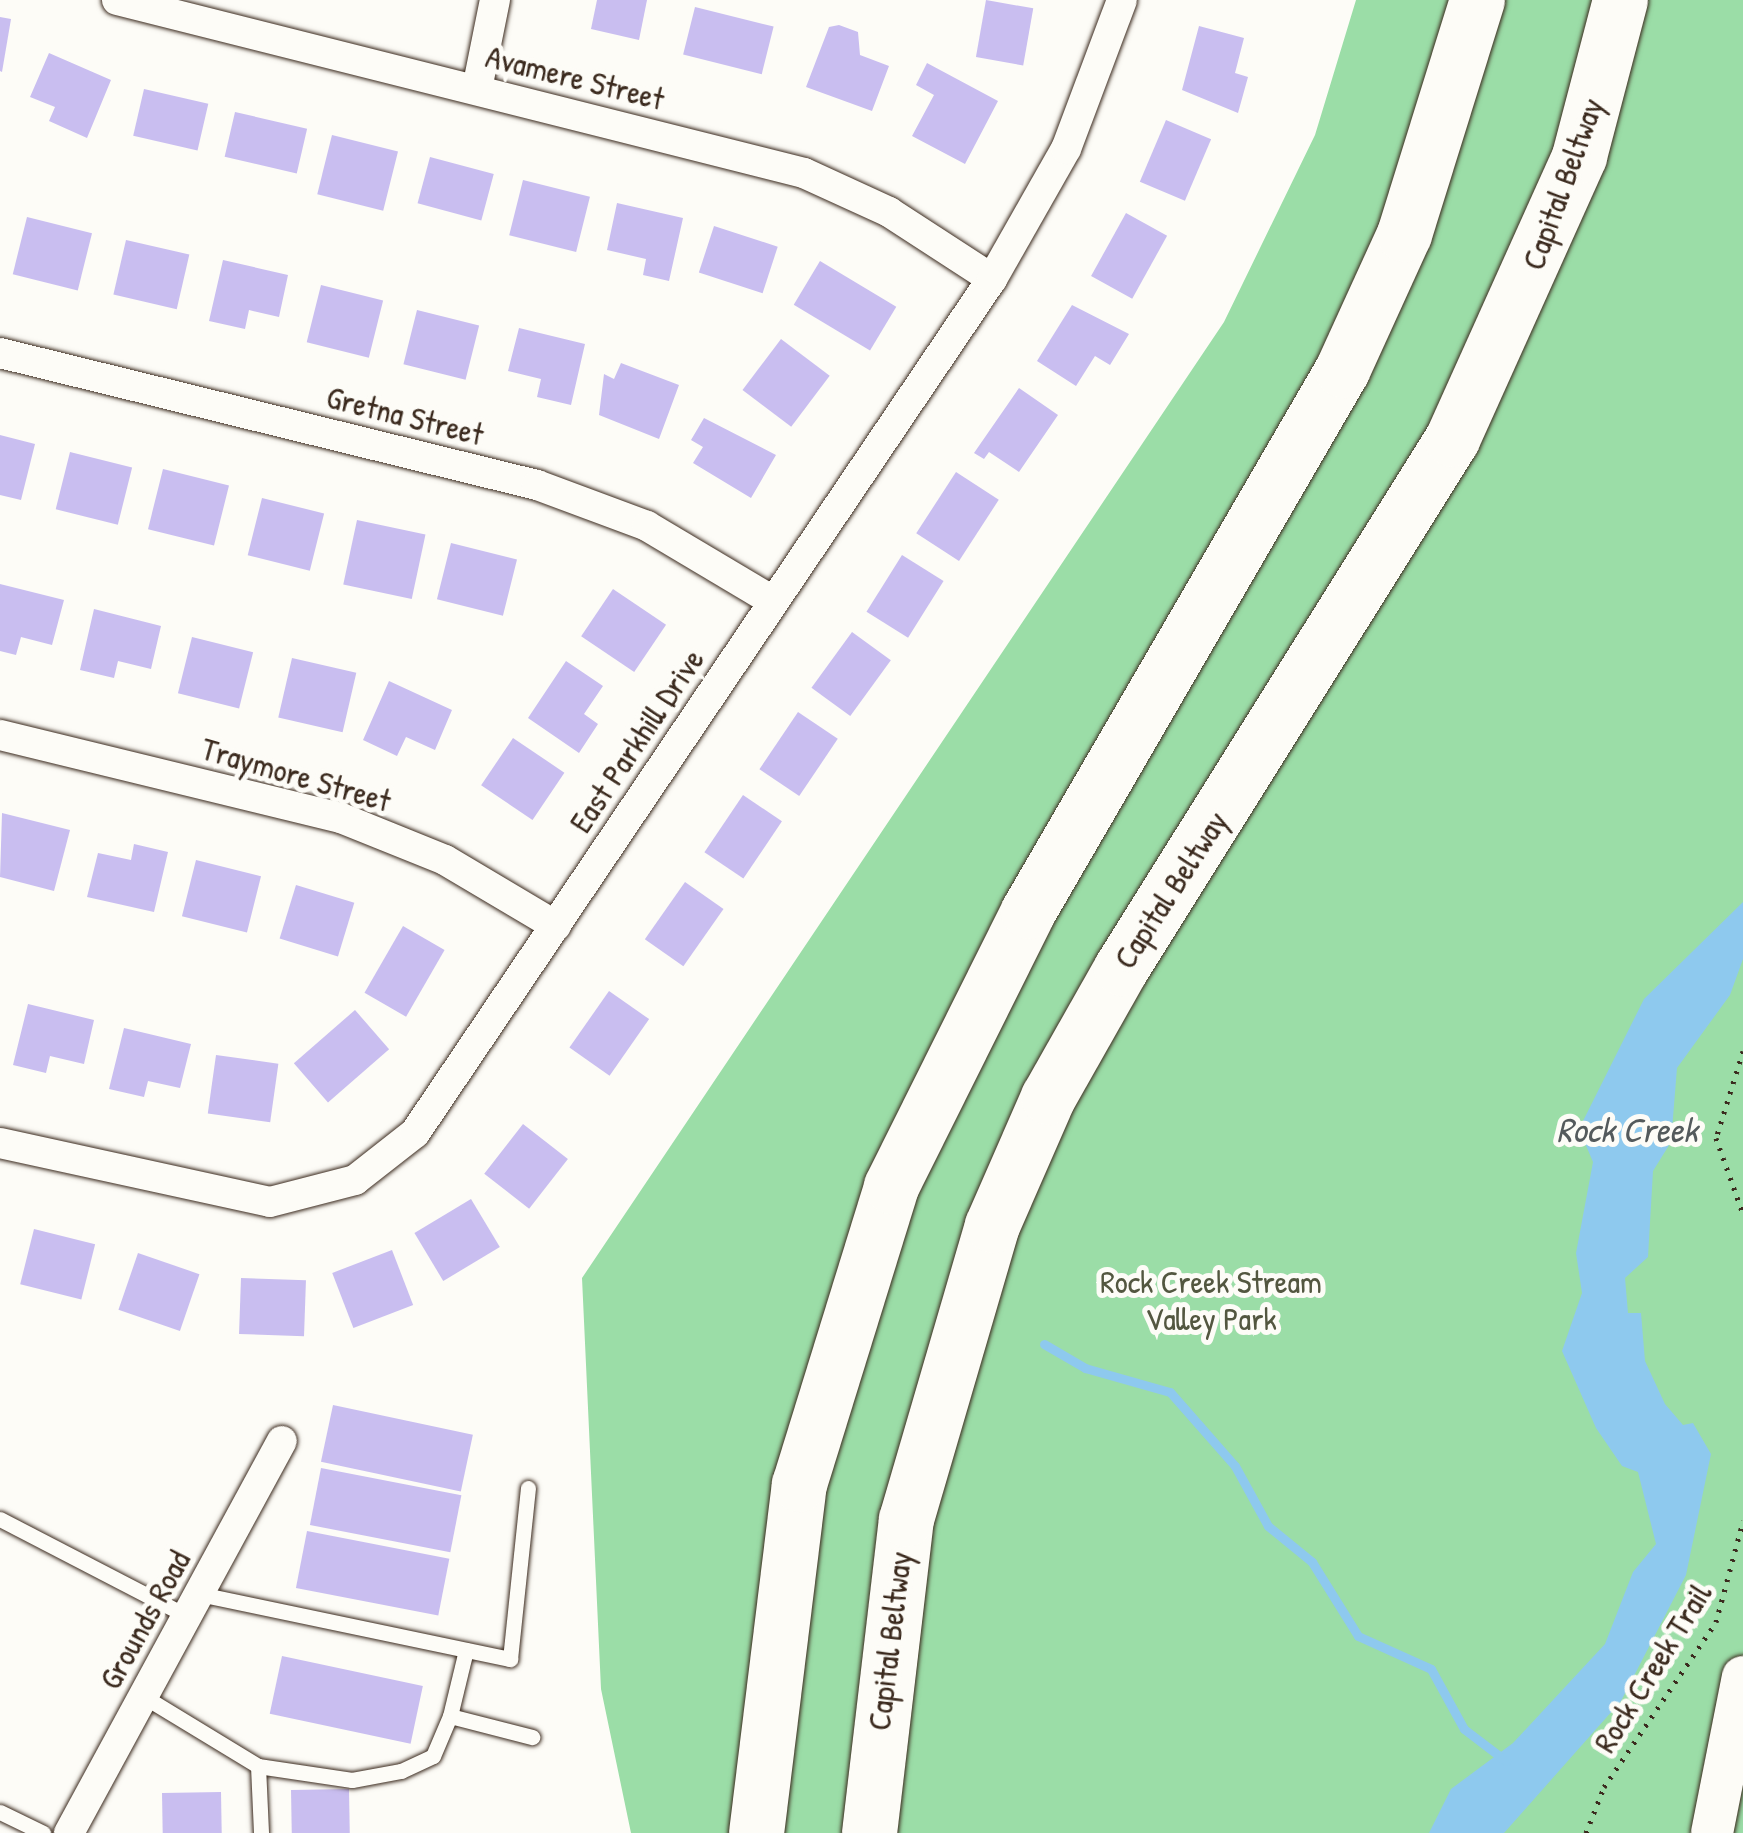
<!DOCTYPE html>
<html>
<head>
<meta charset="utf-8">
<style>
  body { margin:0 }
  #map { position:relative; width:1743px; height:1833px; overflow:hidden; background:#fdfcf7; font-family:"Patrick Hand",sans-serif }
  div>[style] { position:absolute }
  .green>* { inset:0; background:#9bdda7 }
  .water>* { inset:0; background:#8ec9ee }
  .stream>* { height:9px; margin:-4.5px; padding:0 4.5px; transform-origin:4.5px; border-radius:4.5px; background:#8ec9ee }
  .building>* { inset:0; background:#c9bef0; transform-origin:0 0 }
  .path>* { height:5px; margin-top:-2.5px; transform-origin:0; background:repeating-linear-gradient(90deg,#3b2a1e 0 2.5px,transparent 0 10.5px) }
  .roads { filter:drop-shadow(0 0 2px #3b2a1e) drop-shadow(0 0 2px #3b2a1e) }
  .lane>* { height:15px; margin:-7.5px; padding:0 7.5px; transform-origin:7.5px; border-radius:7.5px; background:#fdfcf7 }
  .street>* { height:30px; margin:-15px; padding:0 15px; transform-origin:15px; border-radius:15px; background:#fdfcf7 }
  .secondary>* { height:42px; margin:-21px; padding:0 21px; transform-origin:21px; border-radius:21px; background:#fdfcf7 }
  .highway>* { height:55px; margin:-27.5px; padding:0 27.5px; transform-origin:27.5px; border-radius:27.5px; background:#fdfcf7 }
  span { translate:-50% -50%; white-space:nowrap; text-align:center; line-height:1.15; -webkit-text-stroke:10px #fdfcf7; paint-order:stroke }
  .street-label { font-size:32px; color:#3b2a1e }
  .park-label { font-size:32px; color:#535740 }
  .water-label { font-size:35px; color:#545a5c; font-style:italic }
</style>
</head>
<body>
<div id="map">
  <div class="green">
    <div style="clip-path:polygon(1356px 0,1743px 0,1743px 1833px,631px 1833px,601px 1689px,582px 1278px,1224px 322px,1315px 135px)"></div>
  </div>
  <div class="water">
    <div style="clip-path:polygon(1743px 902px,1743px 959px,1730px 995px,1677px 1068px,1671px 1142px,1653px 1171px,1648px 1257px,1625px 1278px,1628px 1313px,1641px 1313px,1645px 1361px,1665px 1404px,1683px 1425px,1693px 1423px,1711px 1454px,1686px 1575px,1621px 1701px,1504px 1833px,1429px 1833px,1451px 1789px,1513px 1743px,1605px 1644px,1633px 1572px,1656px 1544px,1638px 1472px,1622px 1466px,1596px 1428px,1562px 1351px,1582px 1293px,1576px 1253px,1593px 1162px,1579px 1129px,1644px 999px)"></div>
  </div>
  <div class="stream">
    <div style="left:1044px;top:1344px;width:48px;rotate:30.3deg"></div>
    <div style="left:1085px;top:1368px;width:88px;rotate:15.8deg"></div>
    <div style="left:1170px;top:1392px;width:98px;rotate:48.7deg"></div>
    <div style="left:1235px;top:1466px;width:68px;rotate:61.2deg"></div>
    <div style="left:1268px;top:1526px;width:57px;rotate:39.3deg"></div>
    <div style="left:1312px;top:1562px;width:87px;rotate:58.1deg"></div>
    <div style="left:1358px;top:1636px;width:80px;rotate:24.3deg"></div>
    <div style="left:1431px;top:1669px;width:68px;rotate:61.2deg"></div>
    <div style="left:1464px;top:1729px;width:53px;rotate:37.3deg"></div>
  </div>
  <div class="building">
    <div style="clip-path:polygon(597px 0,647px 0,639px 40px,591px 29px)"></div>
    <div style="left:986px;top:0;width:48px;height:58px;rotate:10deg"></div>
    <div style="left:695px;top:7px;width:81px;height:49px;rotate:14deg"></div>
    <div style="clip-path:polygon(0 17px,11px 19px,2px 72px,0 71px)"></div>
    <div style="clip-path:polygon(839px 25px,858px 32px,860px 55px,889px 66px,872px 111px,806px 87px,829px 27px)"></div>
    <div style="clip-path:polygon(1199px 26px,1244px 38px,1235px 73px,1248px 77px,1238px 113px,1182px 90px)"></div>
    <div style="clip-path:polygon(49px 53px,111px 80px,87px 138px,49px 121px,55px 107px,30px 97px)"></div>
    <div style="clip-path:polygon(927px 63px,998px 101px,965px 164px,912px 136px,934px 95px,916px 85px)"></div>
    <div style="left:144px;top:89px;width:66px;height:48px;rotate:13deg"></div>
    <div style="left:235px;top:112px;width:74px;height:46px;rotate:13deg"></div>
    <div style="left:1166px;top:120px;width:49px;height:67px;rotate:23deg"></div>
    <div style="left:332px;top:135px;width:68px;height:61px;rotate:14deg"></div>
    <div style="left:430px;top:157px;width:66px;height:48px;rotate:15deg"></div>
    <div style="left:523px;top:180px;width:69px;height:57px;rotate:14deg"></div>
    <div style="clip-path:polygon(617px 203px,683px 218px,669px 281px,643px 275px,646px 259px,607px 250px)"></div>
    <div style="left:1126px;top:213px;width:47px;height:72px;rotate:29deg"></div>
    <div style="left:27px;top:217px;width:67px;height:59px;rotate:14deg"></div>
    <div style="left:714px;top:226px;width:67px;height:49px;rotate:18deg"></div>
    <div style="left:126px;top:240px;width:65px;height:56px;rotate:13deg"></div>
    <div style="clip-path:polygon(223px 260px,288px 275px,279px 317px,249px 310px,245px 329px,209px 321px)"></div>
    <div style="left:820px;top:261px;width:89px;height:51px;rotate:31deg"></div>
    <div style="left:321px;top:285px;width:64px;height:59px;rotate:14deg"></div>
    <div style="clip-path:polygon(1072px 305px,1129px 334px,1110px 365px,1095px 356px,1076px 386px,1037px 361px)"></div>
    <div style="left:417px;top:310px;width:64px;height:56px;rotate:14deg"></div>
    <div style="clip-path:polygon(519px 328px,585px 344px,571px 405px,537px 397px,541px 379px,508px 371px)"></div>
    <div style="left:781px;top:339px;width:61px;height:64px;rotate:37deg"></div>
    <div style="clip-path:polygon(621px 363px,679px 385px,659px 439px,599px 415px,604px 374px,614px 379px)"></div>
    <div style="clip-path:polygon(1019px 388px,1058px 415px,1019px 472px,989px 452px,984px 459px,974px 453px)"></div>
    <div style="clip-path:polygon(704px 418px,776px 455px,751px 498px,693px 463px,703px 447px,691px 440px)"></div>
    <div style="clip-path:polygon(0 435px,35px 444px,21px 500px,0 495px)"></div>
    <div style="left:70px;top:452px;width:64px;height:59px;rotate:14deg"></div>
    <div style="left:163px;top:469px;width:68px;height:62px;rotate:14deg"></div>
    <div style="left:956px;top:472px;width:51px;height:73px;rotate:33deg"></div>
    <div style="left:262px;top:498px;width:64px;height:59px;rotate:14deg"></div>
    <div style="left:357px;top:520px;width:70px;height:66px;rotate:12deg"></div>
    <div style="left:451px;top:543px;width:68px;height:58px;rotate:14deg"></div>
    <div style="left:902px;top:555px;width:49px;height:67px;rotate:32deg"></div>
    <div style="clip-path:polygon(0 584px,64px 600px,52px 645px,21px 637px,16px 655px,0 651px)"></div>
    <div style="left:613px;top:589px;width:64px;height:57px;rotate:34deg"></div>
    <div style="clip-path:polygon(94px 609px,161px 626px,151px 669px,118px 661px,114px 678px,80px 670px)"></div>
    <div style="left:852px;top:632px;width:48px;height:69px;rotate:36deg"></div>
    <div style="left:192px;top:637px;width:63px;height:58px;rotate:14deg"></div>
    <div style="left:292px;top:658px;width:66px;height:61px;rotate:13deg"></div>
    <div style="clip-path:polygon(566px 661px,603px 686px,584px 714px,598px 724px,579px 753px,528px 718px)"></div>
    <div style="clip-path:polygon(389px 681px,452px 710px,435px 750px,406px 737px,397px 756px,363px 740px)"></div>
    <div style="left:798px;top:712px;width:48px;height:69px;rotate:34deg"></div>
    <div style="left:513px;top:738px;width:62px;height:57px;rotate:34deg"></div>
    <div style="left:743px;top:795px;width:47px;height:69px;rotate:34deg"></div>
    <div style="clip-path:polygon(2px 813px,70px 830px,54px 891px,0 877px)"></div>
    <div style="clip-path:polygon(134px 844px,168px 852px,154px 912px,87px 897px,98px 853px,131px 860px)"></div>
    <div style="left:196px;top:860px;width:67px;height:58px;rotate:14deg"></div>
    <div style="left:685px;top:882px;width:47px;height:70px;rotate:35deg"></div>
    <div style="left:296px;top:885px;width:61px;height:56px;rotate:17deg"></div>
    <div style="left:403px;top:926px;width:48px;height:77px;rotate:30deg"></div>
    <div style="left:609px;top:991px;width:49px;height:69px;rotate:35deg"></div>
    <div style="clip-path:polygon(28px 1004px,94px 1020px,84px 1064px,50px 1056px,46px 1073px,13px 1065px)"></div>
    <div style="left:355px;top:1010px;width:52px;height:81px;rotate:49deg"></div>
    <div style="clip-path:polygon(124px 1028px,191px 1044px,180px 1088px,148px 1081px,144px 1097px,109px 1089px)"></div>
    <div style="left:216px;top:1055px;width:63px;height:59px;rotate:8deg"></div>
    <div style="left:523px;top:1124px;width:57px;height:63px;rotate:38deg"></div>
    <div style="left:471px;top:1199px;width:56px;height:66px;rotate:59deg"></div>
    <div style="left:34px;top:1229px;width:63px;height:57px;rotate:14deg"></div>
    <div style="left:392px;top:1250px;width:59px;height:64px;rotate:69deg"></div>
    <div style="left:138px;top:1253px;width:65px;height:60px;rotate:19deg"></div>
    <div style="left:241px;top:1278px;width:65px;height:56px;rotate:2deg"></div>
    <div style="left:333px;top:1405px;width:143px;height:58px;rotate:12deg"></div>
    <div style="left:321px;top:1468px;width:143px;height:58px;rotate:11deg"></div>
    <div style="left:307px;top:1531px;width:145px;height:58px;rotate:11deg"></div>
    <div style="left:282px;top:1656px;width:144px;height:59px;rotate:12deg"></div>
    <div style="left:349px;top:1789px;width:44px;height:58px;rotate:89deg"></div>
    <div style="left:221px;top:1792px;width:41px;height:59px;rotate:89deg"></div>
  </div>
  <div class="path">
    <div style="left:1743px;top:1051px;width:91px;rotate:107.2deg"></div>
    <div style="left:1716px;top:1138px;width:81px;rotate:70.4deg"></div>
    <div style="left:1586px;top:1833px;width:49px;rotate:-68.6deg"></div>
    <div style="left:1604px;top:1787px;width:199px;rotate:-55.8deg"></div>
    <div style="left:1716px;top:1622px;width:105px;rotate:-75deg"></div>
  </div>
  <div class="roads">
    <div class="lane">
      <div style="left:0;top:1519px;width:211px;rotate:27.4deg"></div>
      <div style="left:199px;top:1594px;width:318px;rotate:11.8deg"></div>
      <div style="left:510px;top:1659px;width:172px;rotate:-84deg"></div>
      <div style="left:466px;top:1650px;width:68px;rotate:103.6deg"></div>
      <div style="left:450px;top:1716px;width:85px;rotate:14.4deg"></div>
      <div style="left:143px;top:1696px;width:135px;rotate:31.3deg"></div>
      <div style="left:258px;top:1766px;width:67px;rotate:87.4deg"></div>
      <div style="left:258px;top:1766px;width:95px;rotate:8.5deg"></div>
      <div style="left:352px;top:1780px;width:50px;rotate:-10.4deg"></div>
      <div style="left:401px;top:1771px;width:35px;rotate:-25deg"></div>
      <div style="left:433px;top:1756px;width:43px;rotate:-67deg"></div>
      <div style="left:0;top:1812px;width:48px;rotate:26deg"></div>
    </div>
    <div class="street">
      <div style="left:117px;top:0;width:708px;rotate:14.13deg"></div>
      <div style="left:804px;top:173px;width:94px;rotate:24.6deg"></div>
      <div style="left:889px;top:212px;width:123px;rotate:33deg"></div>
      <div style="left:477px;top:89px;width:91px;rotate:-78.6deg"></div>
      <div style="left:0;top:353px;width:553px;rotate:13.81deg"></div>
      <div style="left:537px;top:485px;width:117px;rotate:20.4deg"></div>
      <div style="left:647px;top:526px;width:147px;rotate:30.8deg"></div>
      <div style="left:0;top:735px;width:351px;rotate:13.7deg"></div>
      <div style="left:341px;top:818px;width:112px;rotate:22deg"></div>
      <div style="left:445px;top:860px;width:129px;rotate:30.7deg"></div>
      <div style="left:0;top:1143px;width:276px;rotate:12.3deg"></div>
      <div style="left:270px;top:1202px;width:88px;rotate:-14.5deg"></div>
      <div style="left:355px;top:1180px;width:76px;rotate:-38.1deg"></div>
      <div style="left:415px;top:1133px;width:1031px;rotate:-55.96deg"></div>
      <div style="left:992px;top:279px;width:150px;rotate:-60.4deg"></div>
      <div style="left:1066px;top:149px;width:159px;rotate:-69.4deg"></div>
      <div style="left:69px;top:1833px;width:446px;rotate:-61.5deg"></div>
    </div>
    <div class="secondary">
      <div style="left:1712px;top:1833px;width:159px;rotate:-78.8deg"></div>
    </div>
    <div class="highway">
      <div style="left:756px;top:1833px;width:352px;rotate:-83deg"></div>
      <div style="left:799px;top:1484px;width:312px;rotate:-72.8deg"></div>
      <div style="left:891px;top:1186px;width:307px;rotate:-63.5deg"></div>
      <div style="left:1028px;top:911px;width:626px;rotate:-59.87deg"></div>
      <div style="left:1342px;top:370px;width:149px;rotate:-65.5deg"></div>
      <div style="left:1404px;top:234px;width:245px;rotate:-72.7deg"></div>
      <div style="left:869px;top:1833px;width:316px;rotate:-83.3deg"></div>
      <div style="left:906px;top:1519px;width:306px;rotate:-73.7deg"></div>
      <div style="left:992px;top:1225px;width:140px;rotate:-66.4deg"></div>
      <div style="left:1048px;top:1097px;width:148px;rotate:-60.5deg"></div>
      <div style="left:1121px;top:968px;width:624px;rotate:-57.97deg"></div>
      <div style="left:1452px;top:439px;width:310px;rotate:-65.8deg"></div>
      <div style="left:1579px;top:156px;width:161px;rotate:-75.3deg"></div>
    </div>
  </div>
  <div class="street-label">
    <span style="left:575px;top:78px;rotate:14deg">Avamere Street</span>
    <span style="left:1563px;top:184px;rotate:-70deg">Capital Beltway</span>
    <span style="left:405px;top:416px;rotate:14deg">Gretna Street</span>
    <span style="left:637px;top:741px;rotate:-56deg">East Parkhill Drive</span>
    <span style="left:296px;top:775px;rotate:16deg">Traymore Street</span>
    <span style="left:1171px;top:890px;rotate:-57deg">Capital Beltway</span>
    <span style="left:145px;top:1620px;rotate:-61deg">Grounds Road</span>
    <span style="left:890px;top:1641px;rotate:-83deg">Capital Beltway</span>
    <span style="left:1653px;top:1668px;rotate:-58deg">Rock Creek Trail</span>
  </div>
  <div class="park-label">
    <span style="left:1211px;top:1301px">Rock Creek Stream<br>Valley Park</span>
  </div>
  <div class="water-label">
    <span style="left:1627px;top:1130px">Rock Creek</span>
  </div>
</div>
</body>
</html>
